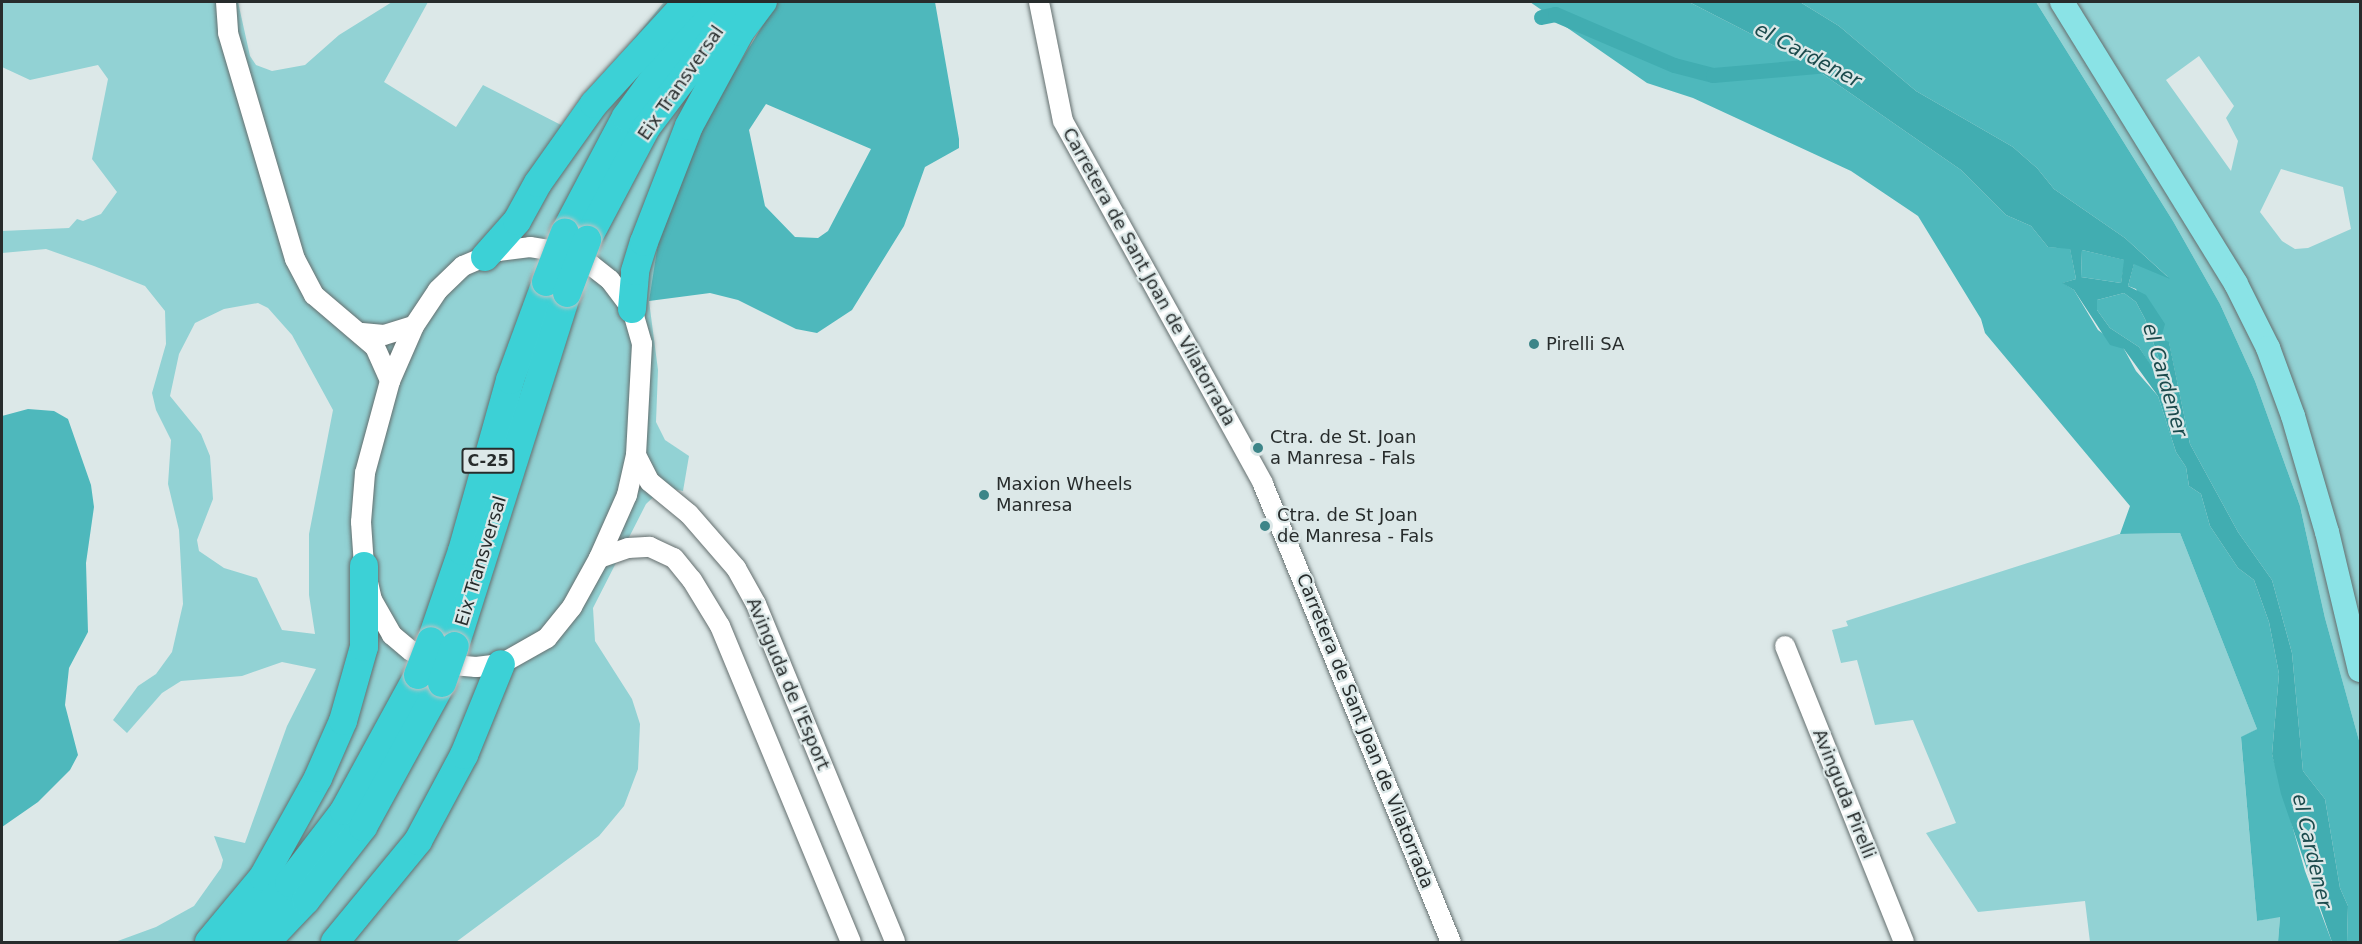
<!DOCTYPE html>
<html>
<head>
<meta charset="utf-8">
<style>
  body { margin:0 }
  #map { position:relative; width:2362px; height:944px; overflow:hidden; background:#dce8e8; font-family:"DejaVu Sans",sans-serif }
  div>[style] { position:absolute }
  .green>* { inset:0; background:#92d2d4 }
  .forest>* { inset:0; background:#4eb8bc }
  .water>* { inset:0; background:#41adb1 }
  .canal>* { height:15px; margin:-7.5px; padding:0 7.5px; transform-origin:7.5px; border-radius:7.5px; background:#41adb1 }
  .roads { filter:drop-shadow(0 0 2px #646f6f) drop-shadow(0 0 2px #646f6f) }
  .minor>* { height:20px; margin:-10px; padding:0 10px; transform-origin:10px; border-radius:10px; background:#fff }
  .major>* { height:24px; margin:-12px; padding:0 12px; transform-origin:12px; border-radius:12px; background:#8ae3e6 }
  .highway>* { height:28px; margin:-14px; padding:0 14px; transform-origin:14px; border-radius:14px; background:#3cd1d6 }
  .bridges { filter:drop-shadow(0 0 2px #c3c4c4) drop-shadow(0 0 2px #c3c4c4) }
  .highway-bridge>* { height:28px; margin:-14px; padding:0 14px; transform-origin:14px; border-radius:14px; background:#3cd1d6 }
  .dots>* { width:16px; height:16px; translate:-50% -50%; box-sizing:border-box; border:3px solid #dce8e8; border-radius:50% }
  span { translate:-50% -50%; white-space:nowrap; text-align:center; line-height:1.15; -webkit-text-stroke:4.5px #dce8e8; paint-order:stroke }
  .shield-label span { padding:2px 4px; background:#dce8e8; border:2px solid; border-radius:4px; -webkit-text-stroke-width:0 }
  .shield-label { font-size:16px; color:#272c2c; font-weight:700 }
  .street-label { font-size:18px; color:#272c2c }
  .poi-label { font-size:18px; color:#272c2c }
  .left { translate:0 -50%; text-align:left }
  .water-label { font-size:20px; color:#1b4a4c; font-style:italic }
  .frame { position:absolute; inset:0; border:3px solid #272c2c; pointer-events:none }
</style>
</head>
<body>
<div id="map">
  <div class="green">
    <div style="clip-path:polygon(evenodd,2px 2px,238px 2px,250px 56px,256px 65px,272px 71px,305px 65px,339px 35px,392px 2px,428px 2px,384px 82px,456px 127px,483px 85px,563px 126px,664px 2px,777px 2px,754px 36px,649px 301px,658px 370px,656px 422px,665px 440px,689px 456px,683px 491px,664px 487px,646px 504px,593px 608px,595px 641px,632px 699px,640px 724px,638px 769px,624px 806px,599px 836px,456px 942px,115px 942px,156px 927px,194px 906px,221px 868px,223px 860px,214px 836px,245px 843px,287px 726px,316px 669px,282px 662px,242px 676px,181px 681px,162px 693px,127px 733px,113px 720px,138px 686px,156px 674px,172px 652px,183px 604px,179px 530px,168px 484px,171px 440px,156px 410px,152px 393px,166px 344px,165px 311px,145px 286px,94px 266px,46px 249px,2px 253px,2px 231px,69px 228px,77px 219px,83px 221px,101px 214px,117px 192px,92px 159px,108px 79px,98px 65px,30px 80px,2px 67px,2px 2px,258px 303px,268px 308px,292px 335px,333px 410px,309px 534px,309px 595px,315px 634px,282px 630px,257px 578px,224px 568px,199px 551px,197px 540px,213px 499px,210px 456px,201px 434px,170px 396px,179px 354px,195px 323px,224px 309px,258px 303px)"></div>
    <div style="clip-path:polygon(evenodd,2036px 2px,2360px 2px,2360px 744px,2325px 618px,2300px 506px,2255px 381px,2220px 304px,2173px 221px,2036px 2px,2199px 56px,2234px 106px,2226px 118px,2238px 141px,2231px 171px,2166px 80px,2199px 56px,2036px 2px,2281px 169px,2343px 187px,2351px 229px,2308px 248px,2295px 249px,2282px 241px,2260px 212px,2281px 169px)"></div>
    <div style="clip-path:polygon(2180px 533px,2257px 729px,2241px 738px,2257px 921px,2280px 916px,2278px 942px,2090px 942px,2085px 901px,1978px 912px,1926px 833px,1956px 823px,1913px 720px,1875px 725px,1857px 660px,1841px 663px,1832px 630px,1848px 626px,1846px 621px,2119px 534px)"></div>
  </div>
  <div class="forest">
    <div style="clip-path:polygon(evenodd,777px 2px,935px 2px,959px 139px,959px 148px,925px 167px,904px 226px,852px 310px,817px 333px,796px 329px,738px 300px,710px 293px,649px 301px,660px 231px,696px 135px,777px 2px,766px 104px,871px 149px,828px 231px,818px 238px,795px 237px,765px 206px,749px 130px,766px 104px)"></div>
    <div style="clip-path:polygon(1530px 2px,1689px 2px,1804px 61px,1961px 170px,2006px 215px,2031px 226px,2048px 247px,2070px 248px,2076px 279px,2063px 283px,2074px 290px,2098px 330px,2124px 349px,2136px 371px,2158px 396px,2176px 452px,2186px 467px,2189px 486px,2201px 494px,2210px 526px,2238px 568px,2254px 580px,2269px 622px,2279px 674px,2272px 754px,2305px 871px,2332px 942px,2278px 942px,2280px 917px,2257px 921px,2241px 737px,2257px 729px,2180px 533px,2120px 534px,2130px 506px,1985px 333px,1981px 319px,1918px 216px,1851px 171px,1693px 98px,1647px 83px)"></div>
    <div style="clip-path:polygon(1800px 2px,2036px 2px,2173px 221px,2220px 304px,2255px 381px,2300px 506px,2325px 618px,2360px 744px,2360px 942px,2347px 942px,2348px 906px,2340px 888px,2325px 799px,2303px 771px,2292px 653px,2272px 580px,2238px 532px,2190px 444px,2169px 343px,2161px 338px,2136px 289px,2128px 286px,2134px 263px,2168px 277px,2125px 238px,2054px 189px,2037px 168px,2013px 147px,1916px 91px,1839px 26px)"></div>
    <div style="clip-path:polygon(2082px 250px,2125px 260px,2121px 283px,2081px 277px)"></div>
    <div style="clip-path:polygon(2124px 293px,2136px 302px,2145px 319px,2159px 359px,2160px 381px,2139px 347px,2110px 328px,2097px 310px,2097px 300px)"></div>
    <div style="clip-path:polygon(28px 409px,54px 411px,68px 419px,91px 485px,94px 507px,86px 563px,88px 632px,69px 668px,65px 705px,78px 755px,70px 770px,38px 802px,2px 827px,2px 416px)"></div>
  </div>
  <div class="water">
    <div style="clip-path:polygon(evenodd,1689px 2px,1800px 2px,1839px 26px,1916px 91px,2013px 147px,2037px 168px,2054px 189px,2125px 238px,2170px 279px,2134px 264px,2128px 286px,2146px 295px,2165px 324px,2161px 338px,2169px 342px,2190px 444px,2238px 532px,2272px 580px,2292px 653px,2303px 771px,2325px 799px,2340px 888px,2348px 906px,2347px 942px,2332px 942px,2281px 794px,2272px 754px,2279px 674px,2269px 622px,2254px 580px,2238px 568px,2210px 526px,2201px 494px,2189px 486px,2186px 467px,2176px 452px,2158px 396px,2124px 349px,2110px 345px,2074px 290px,2062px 283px,2076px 279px,2070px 249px,2048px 247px,2031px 226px,2006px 215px,1961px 170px,1804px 61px,1689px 2px,2082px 250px,2124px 260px,2121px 283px,2081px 277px,2082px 250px,1689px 2px,2124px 293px,2136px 302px,2145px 319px,2159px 359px,2160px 379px,2139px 347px,2110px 328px,2097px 310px,2097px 300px,2124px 293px)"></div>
  </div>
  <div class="canal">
    <div style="left:1541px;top:17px;width:14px;rotate:-12deg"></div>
    <div style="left:1555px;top:14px;width:129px;rotate:23.2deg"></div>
    <div style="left:1674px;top:65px;width:40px;rotate:14.4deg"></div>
    <div style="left:1713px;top:75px;width:115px;rotate:-5deg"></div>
  </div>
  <div class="roads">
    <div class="minor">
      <div style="left:226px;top:2px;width:31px;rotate:86deg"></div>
      <div style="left:228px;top:33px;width:236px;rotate:73.5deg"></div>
      <div style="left:295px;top:259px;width:41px;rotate:62.2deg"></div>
      <div style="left:314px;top:295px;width:80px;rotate:40.4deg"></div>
      <div style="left:375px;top:347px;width:37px;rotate:66deg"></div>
      <div style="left:1039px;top:2px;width:121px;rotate:78.6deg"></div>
      <div style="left:1063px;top:121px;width:414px;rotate:61.1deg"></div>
      <div style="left:1263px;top:484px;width:495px;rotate:67.7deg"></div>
      <div style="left:530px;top:247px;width:33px;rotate:9deg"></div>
      <div style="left:563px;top:252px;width:31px;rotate:25deg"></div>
      <div style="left:591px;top:265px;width:24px;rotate:38deg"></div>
      <div style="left:610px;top:280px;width:36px;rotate:53deg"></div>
      <div style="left:632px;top:309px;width:36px;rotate:74deg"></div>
      <div style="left:642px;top:344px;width:111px;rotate:93.1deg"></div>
      <div style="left:636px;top:455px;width:41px;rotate:102.7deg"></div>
      <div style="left:627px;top:495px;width:69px;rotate:114deg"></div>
      <div style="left:599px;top:558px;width:56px;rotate:118.9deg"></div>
      <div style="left:572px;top:607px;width:40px;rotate:129deg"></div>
      <div style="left:547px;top:638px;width:53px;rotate:150.5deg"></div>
      <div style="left:501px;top:664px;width:25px;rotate:173deg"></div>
      <div style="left:476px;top:667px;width:32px;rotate:-175deg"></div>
      <div style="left:444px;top:664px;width:35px;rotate:-158deg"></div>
      <div style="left:411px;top:651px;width:25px;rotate:-140deg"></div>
      <div style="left:392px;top:635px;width:40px;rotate:-119.7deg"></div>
      <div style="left:372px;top:600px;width:35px;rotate:-103deg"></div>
      <div style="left:364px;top:566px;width:44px;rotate:-93.9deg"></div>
      <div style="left:361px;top:522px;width:49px;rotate:-85.3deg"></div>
      <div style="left:365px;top:473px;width:95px;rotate:-74.8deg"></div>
      <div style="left:390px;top:381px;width:60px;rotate:-66.4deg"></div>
      <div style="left:414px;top:326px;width:43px;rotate:-56.3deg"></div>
      <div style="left:438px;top:290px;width:35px;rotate:-44deg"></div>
      <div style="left:463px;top:266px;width:38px;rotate:-23deg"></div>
      <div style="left:498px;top:251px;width:32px;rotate:-7deg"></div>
      <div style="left:362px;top:333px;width:22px;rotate:5deg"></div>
      <div style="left:384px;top:335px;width:31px;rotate:-17deg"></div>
      <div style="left:636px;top:455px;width:30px;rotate:63deg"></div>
      <div style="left:650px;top:482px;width:50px;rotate:39.4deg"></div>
      <div style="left:689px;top:514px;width:72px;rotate:49deg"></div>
      <div style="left:736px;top:568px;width:41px;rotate:60.9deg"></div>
      <div style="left:756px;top:604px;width:365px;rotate:67.6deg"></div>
      <div style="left:599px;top:558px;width:31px;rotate:-19deg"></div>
      <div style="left:628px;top:548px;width:22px;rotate:-3deg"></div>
      <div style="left:650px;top:547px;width:26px;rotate:25deg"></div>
      <div style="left:674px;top:558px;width:28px;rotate:51deg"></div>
      <div style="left:692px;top:580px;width:54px;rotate:58.7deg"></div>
      <div style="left:720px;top:626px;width:342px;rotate:67.5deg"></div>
      <div style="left:1785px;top:646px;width:319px;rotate:68.1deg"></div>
    </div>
    <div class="major">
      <div style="left:2062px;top:2px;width:331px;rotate:58.3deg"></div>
      <div style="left:2236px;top:284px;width:72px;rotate:63.4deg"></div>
      <div style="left:2268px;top:348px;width:72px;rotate:69.8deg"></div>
      <div style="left:2293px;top:416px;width:121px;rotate:73.7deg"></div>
      <div style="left:2327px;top:532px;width:142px;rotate:76.6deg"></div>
    </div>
    <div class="highway">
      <div style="left:565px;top:232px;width:130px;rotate:-62.1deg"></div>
      <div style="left:626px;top:117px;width:142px;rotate:-53.9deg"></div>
      <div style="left:587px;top:240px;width:127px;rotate:-62.2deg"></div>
      <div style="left:646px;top:128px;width:158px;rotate:-53deg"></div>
      <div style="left:485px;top:257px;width:48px;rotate:-48.4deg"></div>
      <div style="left:517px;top:221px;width:43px;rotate:-61.1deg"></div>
      <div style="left:538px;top:183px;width:97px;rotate:-54.7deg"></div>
      <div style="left:594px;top:104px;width:138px;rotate:-47.6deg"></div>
      <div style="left:632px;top:309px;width:38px;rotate:-85deg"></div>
      <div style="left:635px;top:271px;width:30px;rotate:-73deg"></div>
      <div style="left:644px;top:242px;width:124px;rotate:-68.8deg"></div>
      <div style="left:689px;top:126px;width:107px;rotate:-61.5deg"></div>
      <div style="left:740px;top:32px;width:38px;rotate:-53deg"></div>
      <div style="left:431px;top:641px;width:95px;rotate:-71deg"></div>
      <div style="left:462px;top:551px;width:178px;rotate:-74.3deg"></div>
      <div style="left:510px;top:380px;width:104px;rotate:-69.8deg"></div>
      <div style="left:455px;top:646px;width:370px;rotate:-72.4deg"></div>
      <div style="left:209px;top:942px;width:85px;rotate:-50.3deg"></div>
      <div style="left:263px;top:877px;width:113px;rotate:-60.9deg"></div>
      <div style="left:318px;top:778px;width:62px;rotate:-66.3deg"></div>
      <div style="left:343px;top:721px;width:77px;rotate:-74.2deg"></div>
      <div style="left:364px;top:647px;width:81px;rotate:-90deg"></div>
      <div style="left:234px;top:942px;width:81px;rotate:-47deg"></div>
      <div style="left:289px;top:883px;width:91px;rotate:-52.6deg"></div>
      <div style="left:344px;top:811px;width:155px;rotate:-61.4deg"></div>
      <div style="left:266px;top:942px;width:58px;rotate:-46.4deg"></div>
      <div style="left:306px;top:900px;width:93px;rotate:-52deg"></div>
      <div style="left:363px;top:827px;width:164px;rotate:-61.3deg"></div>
      <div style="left:335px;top:942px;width:131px;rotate:-50.6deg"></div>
      <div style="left:418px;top:841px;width:98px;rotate:-61.9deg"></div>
      <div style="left:464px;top:755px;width:98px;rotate:-67.9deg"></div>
    </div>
  </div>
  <div class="bridges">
    <div class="highway-bridge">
      <div style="left:546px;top:282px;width:53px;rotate:-69.2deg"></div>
      <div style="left:567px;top:293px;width:57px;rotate:-69.3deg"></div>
      <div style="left:418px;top:675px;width:36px;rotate:-69deg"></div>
      <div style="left:442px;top:683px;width:39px;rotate:-71deg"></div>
    </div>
  </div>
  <div class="dots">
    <div style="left:1534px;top:344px;background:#3d8588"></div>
    <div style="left:1258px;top:448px;background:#3d8588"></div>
    <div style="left:984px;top:495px;background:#3d8588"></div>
    <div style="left:1265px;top:526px;background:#3d8588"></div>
  </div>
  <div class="shield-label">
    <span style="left:488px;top:461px">C-25</span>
  </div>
  <div class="street-label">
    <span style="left:681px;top:83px;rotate:-55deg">Eix Transversal</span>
    <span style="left:1149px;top:277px;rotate:61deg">Carretera de Sant Joan de Vilatorrada</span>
    <span style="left:481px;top:561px;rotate:-73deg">Eix Transversal</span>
    <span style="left:788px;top:684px;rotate:67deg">Avinguda de l'Esport</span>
    <span style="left:1365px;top:731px;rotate:68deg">Carretera de Sant Joan de Vilatorrada</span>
    <span style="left:1844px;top:794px;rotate:68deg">Avinguda Pirelli</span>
  </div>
  <div class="poi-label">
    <span class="left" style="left:1546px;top:344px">Pirelli SA</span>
    <span class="left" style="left:1270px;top:448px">Ctra. de St. Joan<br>a Manresa - Fals</span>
    <span class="left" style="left:996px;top:495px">Maxion Wheels<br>Manresa</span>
    <span class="left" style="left:1277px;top:526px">Ctra. de St Joan<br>de Manresa - Fals</span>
  </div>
  <div class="water-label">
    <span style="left:1808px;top:55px;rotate:28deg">el Cardener</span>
    <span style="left:2165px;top:380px;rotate:74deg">el Cardener</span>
    <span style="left:2312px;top:851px;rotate:77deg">el Cardener</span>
  </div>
  <div class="frame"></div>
</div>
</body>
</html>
